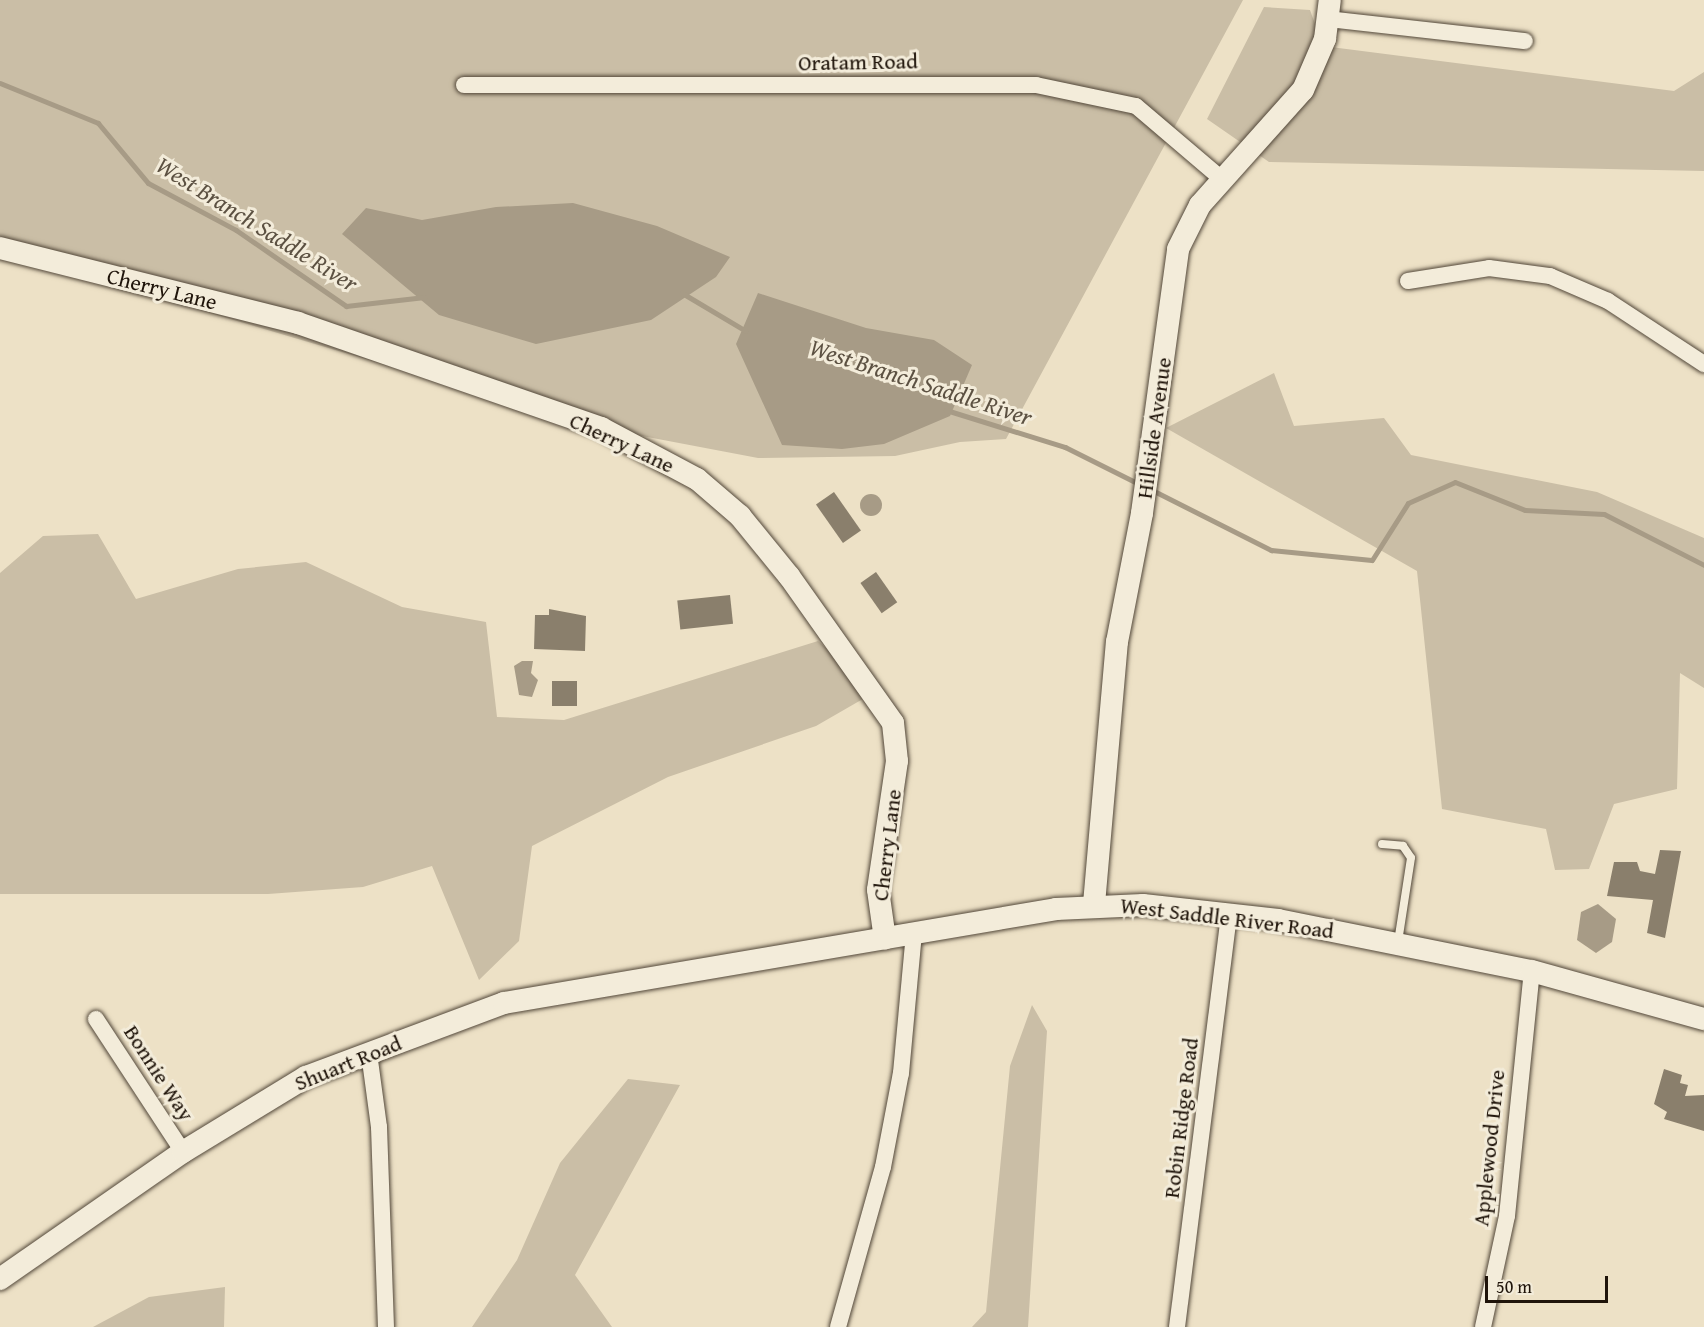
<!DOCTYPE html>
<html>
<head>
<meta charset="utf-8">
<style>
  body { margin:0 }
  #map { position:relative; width:1704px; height:1327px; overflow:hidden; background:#ede1c6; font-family:"Gentium Book Plus",serif }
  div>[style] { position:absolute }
  .green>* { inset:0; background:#cabea6 }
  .water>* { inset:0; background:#a79b86 }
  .round { border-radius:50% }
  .stream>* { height:5px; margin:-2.5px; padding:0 2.5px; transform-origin:2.5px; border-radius:2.5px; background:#a79b86 }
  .building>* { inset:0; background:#8a7f6c; transform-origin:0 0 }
  .roads { filter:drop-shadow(0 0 2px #524739) drop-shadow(0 0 2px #524739) }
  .lane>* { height:8px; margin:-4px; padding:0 4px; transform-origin:4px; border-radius:4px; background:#f3ecda }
  .street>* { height:16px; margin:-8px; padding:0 8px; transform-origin:8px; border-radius:8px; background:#f3ecda }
  .secondary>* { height:22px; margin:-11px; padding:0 11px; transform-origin:11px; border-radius:11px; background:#f3ecda }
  span { translate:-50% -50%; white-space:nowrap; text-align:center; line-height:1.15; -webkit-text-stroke:6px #f3ecda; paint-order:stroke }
  .street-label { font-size:22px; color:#1f140a }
  .water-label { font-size:24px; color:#5c5142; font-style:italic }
  .scale { position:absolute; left:1485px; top:1276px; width:123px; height:27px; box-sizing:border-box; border:3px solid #1f140a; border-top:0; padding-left:8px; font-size:18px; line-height:21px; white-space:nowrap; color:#1f140a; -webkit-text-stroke:4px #f3ecda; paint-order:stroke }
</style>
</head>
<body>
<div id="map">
  <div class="green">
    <div style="clip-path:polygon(0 0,1243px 0,1006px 439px,960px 442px,895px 456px,758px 458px,600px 428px,0 251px)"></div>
    <div style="clip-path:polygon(1264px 7px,1310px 10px,1323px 46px,1674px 91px,1704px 72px,1704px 171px,1269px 162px,1207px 119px)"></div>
    <div style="clip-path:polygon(1274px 373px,1294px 426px,1384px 418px,1411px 455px,1597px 492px,1704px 538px,1704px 688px,1680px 673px,1677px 789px,1614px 804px,1589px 869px,1555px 870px,1546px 829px,1442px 809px,1417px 571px,1166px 428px)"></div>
    <div style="clip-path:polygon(98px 534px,136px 599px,238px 569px,306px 562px,402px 607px,486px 622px,497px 717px,564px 720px,818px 641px,875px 692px,816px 726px,668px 777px,532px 846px,519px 941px,479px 980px,432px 866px,363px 887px,268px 894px,0 894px,0 573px,43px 536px)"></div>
    <div style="clip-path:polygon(1032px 1005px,1047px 1031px,1028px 1327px,972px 1327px,986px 1312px,1010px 1066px)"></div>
    <div style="clip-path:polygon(628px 1079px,680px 1085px,575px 1275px,612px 1327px,472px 1327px,517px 1260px,560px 1163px)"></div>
    <div style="clip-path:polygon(225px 1287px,224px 1327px,93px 1327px,149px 1297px)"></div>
  </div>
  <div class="water">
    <div style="clip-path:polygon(573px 203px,657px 226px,730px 257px,716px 277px,651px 320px,536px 344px,439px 315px,342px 234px,366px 208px,422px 220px,496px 207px)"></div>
    <div style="clip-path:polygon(758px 293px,866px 328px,934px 340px,972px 365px,950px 416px,884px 444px,842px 449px,782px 445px,736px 344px)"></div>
    <div class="round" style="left:860px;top:494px;width:22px;height:22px"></div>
    <div style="clip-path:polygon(522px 661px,533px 661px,531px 673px,538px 680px,532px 697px,519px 695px,514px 666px)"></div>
    <div style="clip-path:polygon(1598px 904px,1616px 919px,1612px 942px,1596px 953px,1577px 940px,1581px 912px)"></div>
  </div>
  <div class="stream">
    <div style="left:0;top:83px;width:106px;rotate:22.2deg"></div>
    <div style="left:98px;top:123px;width:78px;rotate:50.2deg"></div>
    <div style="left:148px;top:183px;width:100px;rotate:28.1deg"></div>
    <div style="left:236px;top:230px;width:134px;rotate:34.6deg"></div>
    <div style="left:346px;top:306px;width:79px;rotate:-6.6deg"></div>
    <div style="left:682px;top:293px;width:74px;rotate:30.7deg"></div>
    <div style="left:946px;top:410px;width:125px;rotate:17.3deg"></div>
    <div style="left:1065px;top:447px;width:85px;rotate:26.6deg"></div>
    <div style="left:1150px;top:489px;width:136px;rotate:26.8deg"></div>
    <div style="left:1271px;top:550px;width:101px;rotate:5.7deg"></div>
    <div style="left:1372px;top:560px;width:67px;rotate:-57.7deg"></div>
    <div style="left:1408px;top:503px;width:51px;rotate:-24.1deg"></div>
    <div style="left:1455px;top:482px;width:75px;rotate:21.8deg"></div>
    <div style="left:1525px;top:510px;width:79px;rotate:2.9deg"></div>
    <div style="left:1604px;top:514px;width:112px;rotate:27deg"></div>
  </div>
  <div class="building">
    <div style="left:834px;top:492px;width:47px;height:22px;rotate:55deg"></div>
    <div style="left:876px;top:572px;width:37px;height:19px;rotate:55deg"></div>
    <div style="left:730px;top:595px;width:29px;height:53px;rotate:84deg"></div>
    <div style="clip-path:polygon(549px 609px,586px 616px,585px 651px,534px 649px,535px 615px,549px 615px)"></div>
    <div style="left:552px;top:681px;width:25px;height:25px"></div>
    <div style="clip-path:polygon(1660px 850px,1681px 851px,1665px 938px,1647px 933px,1653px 900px,1607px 896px,1614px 862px,1637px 862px,1640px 871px,1655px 874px)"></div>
    <div style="clip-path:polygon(1664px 1069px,1682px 1075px,1680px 1083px,1688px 1085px,1685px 1096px,1704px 1095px,1704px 1131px,1664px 1119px,1667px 1112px,1654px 1104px)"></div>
  </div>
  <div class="roads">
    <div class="lane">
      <div style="left:1382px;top:844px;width:21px;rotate:5deg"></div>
      <div style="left:1403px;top:846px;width:14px;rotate:56deg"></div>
      <div style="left:1411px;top:858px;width:85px;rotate:98.8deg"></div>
    </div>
    <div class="street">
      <div style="left:1328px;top:19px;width:198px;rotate:6.4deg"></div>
      <div style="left:464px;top:85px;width:572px"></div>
      <div style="left:1036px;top:85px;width:102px;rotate:11.9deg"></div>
      <div style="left:1136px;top:106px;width:114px;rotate:40.4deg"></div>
      <div style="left:1408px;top:281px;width:82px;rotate:-9.1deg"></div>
      <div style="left:1489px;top:268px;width:62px;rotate:7.5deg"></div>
      <div style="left:1550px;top:276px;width:63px;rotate:23.3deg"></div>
      <div style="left:1608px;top:301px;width:115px;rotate:33.3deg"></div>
      <div style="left:96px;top:1019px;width:159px;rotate:56.8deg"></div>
      <div style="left:369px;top:1053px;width:75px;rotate:82.3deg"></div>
      <div style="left:379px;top:1127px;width:200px;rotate:88deg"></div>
      <div style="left:838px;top:1327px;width:166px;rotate:-74.3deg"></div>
      <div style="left:883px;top:1167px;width:96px;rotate:-79.2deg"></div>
      <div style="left:901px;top:1073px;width:140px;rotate:-84.7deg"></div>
      <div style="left:1177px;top:1327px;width:416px;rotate:-82.8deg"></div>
      <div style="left:1483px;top:1327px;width:114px;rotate:-77.8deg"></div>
      <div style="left:1507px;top:1216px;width:246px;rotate:-84.2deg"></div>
    </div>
    <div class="secondary">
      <div style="left:0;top:248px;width:307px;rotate:14.1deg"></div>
      <div style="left:298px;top:323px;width:321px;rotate:19.1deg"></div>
      <div style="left:601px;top:428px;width:109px;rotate:28deg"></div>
      <div style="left:697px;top:479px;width:57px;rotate:40.7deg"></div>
      <div style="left:740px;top:516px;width:77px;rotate:50.8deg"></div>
      <div style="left:789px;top:576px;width:180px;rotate:54.7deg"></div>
      <div style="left:893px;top:723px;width:38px;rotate:84deg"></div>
      <div style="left:897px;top:761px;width:130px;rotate:98.4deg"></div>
      <div style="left:878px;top:890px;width:49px;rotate:81.9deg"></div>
      <div style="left:1094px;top:904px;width:263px;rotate:-85deg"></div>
      <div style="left:1117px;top:642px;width:131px;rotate:-79deg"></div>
      <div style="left:1142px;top:513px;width:266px;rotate:-82.2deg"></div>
      <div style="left:1178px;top:249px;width:49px;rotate:-63.4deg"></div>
      <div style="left:1200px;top:205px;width:154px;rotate:-48.2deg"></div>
      <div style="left:1303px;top:90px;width:56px;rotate:-66.7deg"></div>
      <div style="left:1325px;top:39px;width:39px;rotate:-83deg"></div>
      <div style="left:0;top:1279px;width:223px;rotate:-34.8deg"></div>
      <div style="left:183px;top:1152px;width:144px;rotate:-31.4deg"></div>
      <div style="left:306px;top:1077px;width:211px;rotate:-20.5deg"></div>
      <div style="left:504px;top:1003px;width:560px;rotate:-9.66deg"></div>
      <div style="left:1056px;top:909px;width:87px;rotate:-2.6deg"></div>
      <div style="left:1143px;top:905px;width:136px;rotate:6.3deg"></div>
      <div style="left:1278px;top:920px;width:259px;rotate:11.4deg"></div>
      <div style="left:1532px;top:971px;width:179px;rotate:15.6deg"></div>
    </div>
  </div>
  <div class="street-label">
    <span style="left:858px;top:62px;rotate:-1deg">Oratam Road</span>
    <span style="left:162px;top:289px;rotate:14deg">Cherry Lane</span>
    <span style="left:1154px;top:428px;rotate:-82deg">Hillside Avenue</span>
    <span style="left:622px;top:443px;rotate:25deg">Cherry Lane</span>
    <span style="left:887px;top:845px;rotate:-83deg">Cherry Lane</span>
    <span style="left:1227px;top:918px;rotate:7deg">West Saddle River Road</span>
    <span style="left:348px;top:1063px;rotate:-22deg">Shuart Road</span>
    <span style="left:159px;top:1073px;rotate:57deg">Bonnie Way</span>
    <span style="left:1181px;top:1118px;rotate:-83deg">Robin Ridge Road</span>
    <span style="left:1489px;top:1148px;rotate:-84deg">Applewood Drive</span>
  </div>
  <div class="water-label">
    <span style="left:257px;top:224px;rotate:32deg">West Branch Saddle River</span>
    <span style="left:921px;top:382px;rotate:18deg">West Branch Saddle River</span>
  </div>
  <div class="scale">50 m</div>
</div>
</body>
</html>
